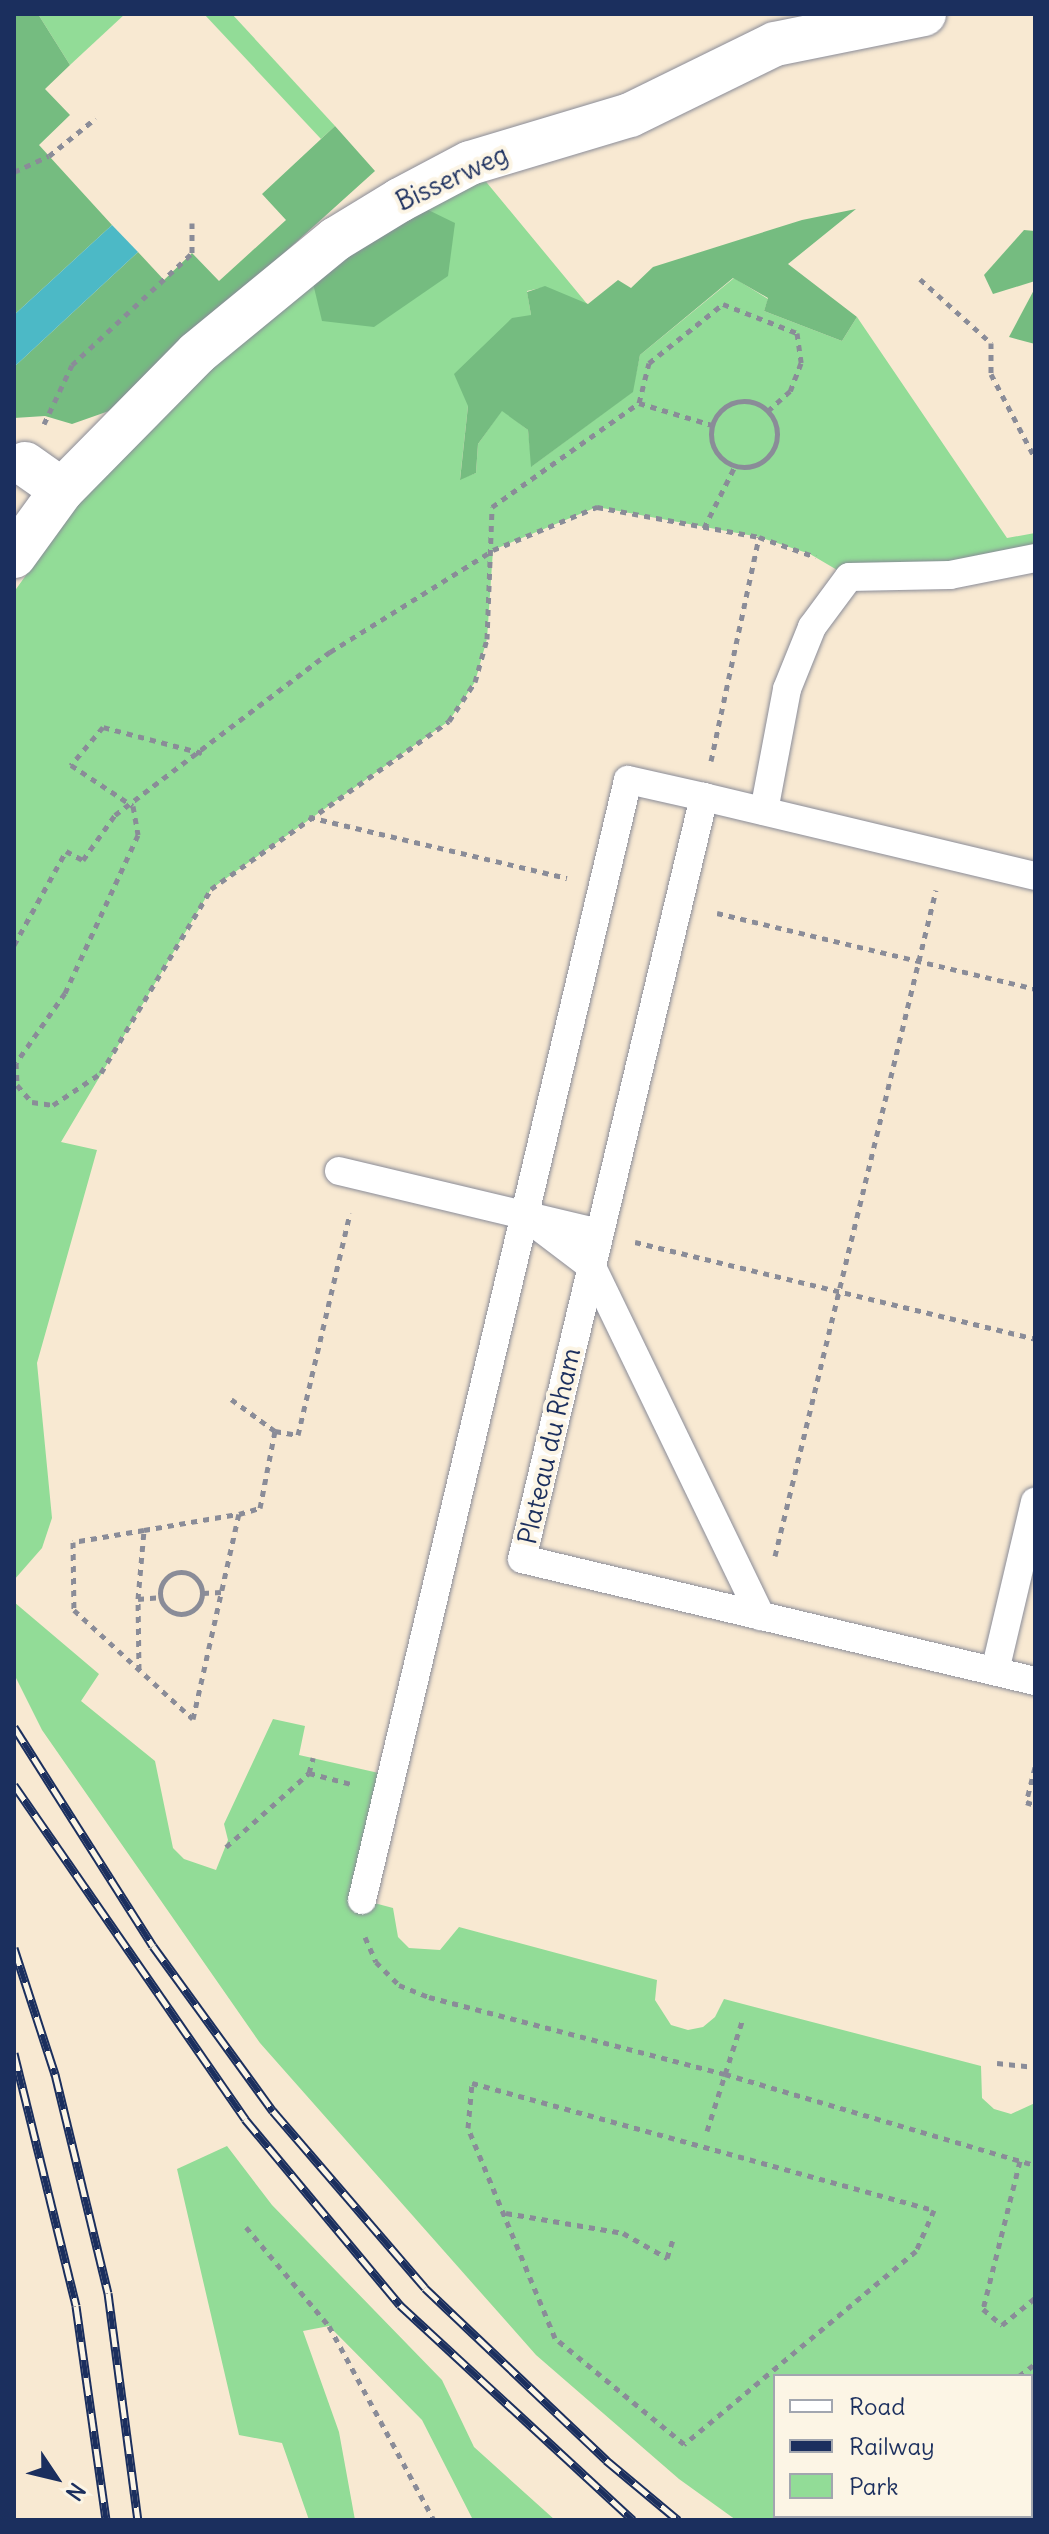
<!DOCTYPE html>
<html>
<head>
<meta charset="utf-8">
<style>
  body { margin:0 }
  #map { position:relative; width:1049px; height:2534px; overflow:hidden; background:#f8e9d2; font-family:Delius,sans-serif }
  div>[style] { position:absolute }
  .green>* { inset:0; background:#92dc97 }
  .forest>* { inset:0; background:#75bc80 }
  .water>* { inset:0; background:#4cb9c6 }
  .path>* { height:5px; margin-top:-2.5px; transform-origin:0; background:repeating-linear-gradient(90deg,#8a8c98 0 6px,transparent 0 12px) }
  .path>.ring { margin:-2.5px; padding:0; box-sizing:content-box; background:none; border:5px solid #8a8c98; border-radius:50% }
  .roads { filter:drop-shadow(0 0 2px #8a8c98) drop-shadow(0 0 2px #8a8c98) }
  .lane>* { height:28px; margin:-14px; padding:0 14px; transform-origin:14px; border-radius:14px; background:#fff }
  .street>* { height:44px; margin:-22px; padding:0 22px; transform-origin:22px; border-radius:22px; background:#fff }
  .rail>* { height:9px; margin-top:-4.5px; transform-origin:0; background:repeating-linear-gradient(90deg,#fcf5e5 0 18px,#1b2f5e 0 36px); box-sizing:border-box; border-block:2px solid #1b2f5e }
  span { translate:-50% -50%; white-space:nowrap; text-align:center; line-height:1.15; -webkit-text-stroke:8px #fcf5e5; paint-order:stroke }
  .street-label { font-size:26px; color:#1b2f5e }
  .frame { position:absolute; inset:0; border:16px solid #1b2f5e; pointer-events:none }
  .legend { position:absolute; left:773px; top:2374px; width:260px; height:144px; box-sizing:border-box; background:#fcf5e5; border:2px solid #a2a6af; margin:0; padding:10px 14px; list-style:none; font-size:24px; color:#1b2f5e }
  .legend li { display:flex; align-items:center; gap:16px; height:40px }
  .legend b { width:40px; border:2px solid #a2a6af }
  .north { position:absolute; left:16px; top:2438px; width:80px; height:80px; -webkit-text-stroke:6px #fcf5e5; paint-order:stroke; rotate:125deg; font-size:22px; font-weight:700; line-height:32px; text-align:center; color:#1b2f5e }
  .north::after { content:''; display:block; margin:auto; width:28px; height:36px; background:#1b2f5e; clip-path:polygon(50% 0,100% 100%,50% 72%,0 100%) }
</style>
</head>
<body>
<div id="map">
  <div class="green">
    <div style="clip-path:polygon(38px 14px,125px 14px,70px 65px)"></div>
    <div style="clip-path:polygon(204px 14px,232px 14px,335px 126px,321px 139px)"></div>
    <div style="clip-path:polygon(478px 172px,588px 305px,545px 287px,527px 291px,531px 315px,468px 406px,460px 479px,476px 473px,478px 444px,502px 410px,528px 430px,532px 466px,632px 392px,640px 355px,734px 278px,768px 299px,764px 311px,842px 341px,857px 317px,1007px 538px,1035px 533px,1035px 558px,849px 577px,810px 554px,759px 537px,597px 507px,493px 550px,487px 639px,475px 682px,449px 721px,211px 889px,61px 1142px,97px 1150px,37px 1363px,52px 1518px,42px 1548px,14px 1580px,14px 592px,78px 502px,209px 367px,312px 279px)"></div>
    <div style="clip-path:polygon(14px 1602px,99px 1674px,81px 1701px,155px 1761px,173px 1848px,184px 1859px,216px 1870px,228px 1840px,224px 1824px,273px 1719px,305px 1726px,299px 1755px,392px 1776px,363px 1900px,393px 1908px,398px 1937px,409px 1948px,440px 1950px,459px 1927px,657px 1980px,655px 2000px,671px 2025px,688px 2030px,703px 2027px,715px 2017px,724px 1999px,981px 2066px,982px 2098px,994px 2109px,1011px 2114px,1035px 2103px,1035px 2520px,953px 2516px,1031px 2516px,1031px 2376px,775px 2376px,775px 2516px,886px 2516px,736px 2520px,679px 2479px,536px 2355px,260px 2043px,42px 1730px,14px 1674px)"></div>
    <div style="clip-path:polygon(227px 2146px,272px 2205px,442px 2380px,474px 2447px,555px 2520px,473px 2520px,422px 2420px,329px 2326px,303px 2331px,339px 2432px,355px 2520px,309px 2520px,282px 2443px,239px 2435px,177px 2169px)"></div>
  </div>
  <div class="forest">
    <div style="clip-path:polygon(14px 14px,38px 14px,70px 65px,45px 89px,70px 115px,39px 145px,112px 225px,14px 315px)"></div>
    <div style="clip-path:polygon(335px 126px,375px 171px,109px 411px,72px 424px,45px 416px,14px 418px,14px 367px,138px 252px,164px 280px,192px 253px,219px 281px,286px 220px,262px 194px)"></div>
    <div style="clip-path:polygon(420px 206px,455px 223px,448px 276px,374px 327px,322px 321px,312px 279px)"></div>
    <div style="clip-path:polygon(856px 209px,788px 264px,857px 317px,842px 341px,764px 311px,768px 298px,733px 278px,640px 355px,633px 392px,531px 467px,528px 430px,502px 411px,478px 444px,476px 473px,460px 480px,468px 406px,454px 374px,512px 318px,531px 315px,527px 292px,545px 286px,588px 304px,618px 280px,631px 288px,653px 267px,802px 220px)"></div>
    <div style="clip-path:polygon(1024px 230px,1035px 231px,1035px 281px,993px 294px,984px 275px)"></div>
    <div style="clip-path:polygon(1035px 288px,1035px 344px,1009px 337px)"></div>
    <div style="clip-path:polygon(886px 2516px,953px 2516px,973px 2520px,885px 2520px)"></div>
  </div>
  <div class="water">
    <div style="clip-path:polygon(112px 225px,138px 252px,14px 367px,14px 315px)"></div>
  </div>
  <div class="path">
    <div style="left:14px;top:172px;width:38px;rotate:-25deg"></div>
    <div style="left:49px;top:156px;width:60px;rotate:-39deg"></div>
    <div style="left:920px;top:279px;width:96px;rotate:42deg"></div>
    <div style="left:991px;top:343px;width:31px;rotate:90deg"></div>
    <div style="left:991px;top:374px;width:95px;rotate:62.4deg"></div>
    <div class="ring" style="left:711px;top:401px;width:61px;height:61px"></div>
    <div style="left:639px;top:403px;width:76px;rotate:16.8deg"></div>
    <div style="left:44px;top:424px;width:65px;rotate:-64.6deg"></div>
    <div style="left:72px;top:365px;width:164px;rotate:-43deg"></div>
    <div style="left:192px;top:253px;width:30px;rotate:-90deg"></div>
    <div style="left:704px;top:528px;width:69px;rotate:-63.4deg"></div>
    <div style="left:202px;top:753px;width:102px;rotate:-165.3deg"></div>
    <div style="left:103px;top:727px;width:50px;rotate:130.1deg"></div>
    <div style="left:71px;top:765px;width:74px;rotate:33.5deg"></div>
    <div style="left:133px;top:806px;width:29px;rotate:80deg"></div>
    <div style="left:138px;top:835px;width:174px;rotate:114.8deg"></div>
    <div style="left:65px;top:993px;width:85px;rotate:125deg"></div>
    <div style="left:16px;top:1063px;width:22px;rotate:87deg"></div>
    <div style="left:17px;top:1085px;width:23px;rotate:49deg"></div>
    <div style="left:32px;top:1102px;width:21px;rotate:8deg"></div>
    <div style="left:53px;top:1105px;width:58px;rotate:-33.7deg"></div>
    <div style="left:101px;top:1073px;width:214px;rotate:-59.1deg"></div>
    <div style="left:211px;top:889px;width:291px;rotate:-35.2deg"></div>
    <div style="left:449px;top:721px;width:47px;rotate:-56.3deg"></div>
    <div style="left:475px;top:682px;width:45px;rotate:-74.4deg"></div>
    <div style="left:487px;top:639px;width:132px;rotate:-87.8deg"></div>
    <div style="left:492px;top:507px;width:180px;rotate:-35.3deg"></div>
    <div style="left:639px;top:403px;width:41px;rotate:-76deg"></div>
    <div style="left:649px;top:363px;width:95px;rotate:-38.6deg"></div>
    <div style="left:723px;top:304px;width:79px;rotate:21.4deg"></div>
    <div style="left:797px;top:333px;width:30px;rotate:82deg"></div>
    <div style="left:801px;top:363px;width:30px;rotate:111deg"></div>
    <div style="left:790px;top:391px;width:30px;rotate:138deg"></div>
    <div style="left:711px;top:761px;width:229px;rotate:-77.9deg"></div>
    <div style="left:309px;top:817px;width:265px;rotate:13.3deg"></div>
    <div style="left:717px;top:913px;width:327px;rotate:13.4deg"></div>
    <div style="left:14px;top:945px;width:107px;rotate:-61deg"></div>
    <div style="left:66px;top:851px;width:19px;rotate:28deg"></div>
    <div style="left:83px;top:860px;width:55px;rotate:-54.6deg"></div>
    <div style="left:115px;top:815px;width:270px;rotate:-37.2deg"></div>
    <div style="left:330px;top:652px;width:192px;rotate:-32deg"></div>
    <div style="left:493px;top:550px;width:113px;rotate:-22.5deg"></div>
    <div style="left:597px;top:507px;width:165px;rotate:10.5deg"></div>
    <div style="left:759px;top:537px;width:60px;rotate:19.3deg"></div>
    <div style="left:635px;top:1242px;width:412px;rotate:13.6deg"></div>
    <div style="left:275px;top:1431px;width:23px;rotate:10deg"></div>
    <div style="left:298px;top:1435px;width:228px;rotate:-76.8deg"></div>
    <div style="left:144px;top:1530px;width:95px;rotate:-9.7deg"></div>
    <div style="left:775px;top:1556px;width:685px;rotate:-76.41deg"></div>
    <div class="ring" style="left:160px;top:1572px;width:37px;height:37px"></div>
    <div style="left:203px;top:1593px;width:18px;rotate:-3deg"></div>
    <div style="left:138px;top:1599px;width:21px;rotate:-5deg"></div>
    <div style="left:139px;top:1670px;width:71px;rotate:-90.8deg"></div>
    <div style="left:138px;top:1599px;width:69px;rotate:-85deg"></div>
    <div style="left:144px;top:1530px;width:72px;rotate:170.4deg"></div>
    <div style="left:73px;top:1542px;width:68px;rotate:89.2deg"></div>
    <div style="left:74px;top:1610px;width:161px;rotate:42.5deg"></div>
    <div style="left:193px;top:1719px;width:210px;rotate:-77.4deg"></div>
    <div style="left:239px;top:1514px;width:22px;rotate:-16deg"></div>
    <div style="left:260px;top:1508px;width:78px;rotate:-79deg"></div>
    <div style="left:275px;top:1431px;width:54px;rotate:-144deg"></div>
    <div style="left:1035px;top:1767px;width:36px;rotate:104deg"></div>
    <div style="left:1026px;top:1802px;width:9px;rotate:18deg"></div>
    <div style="left:309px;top:1773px;width:43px;rotate:14.7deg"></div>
    <div style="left:226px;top:1847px;width:111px;rotate:-41.7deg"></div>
    <div style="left:309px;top:1773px;width:16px;rotate:-75deg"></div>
    <div style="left:365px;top:1937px;width:27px;rotate:66deg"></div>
    <div style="left:376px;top:1962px;width:33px;rotate:45deg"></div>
    <div style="left:399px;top:1985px;width:32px;rotate:22deg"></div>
    <div style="left:429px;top:1997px;width:306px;rotate:14.6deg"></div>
    <div style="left:725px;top:2074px;width:323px;rotate:16.4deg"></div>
    <div style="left:997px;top:2063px;width:38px;rotate:6deg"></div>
    <div style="left:472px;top:2083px;width:479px;rotate:15.4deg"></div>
    <div style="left:934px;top:2210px;width:45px;rotate:113.7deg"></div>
    <div style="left:916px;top:2251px;width:302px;rotate:140.2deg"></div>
    <div style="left:684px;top:2444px;width:167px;rotate:-140.6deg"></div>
    <div style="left:555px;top:2338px;width:227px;rotate:-112.5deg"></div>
    <div style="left:468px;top:2128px;width:45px;rotate:-84.9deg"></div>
    <div style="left:707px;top:2131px;width:115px;rotate:-72.3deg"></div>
    <div style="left:1020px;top:2161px;width:153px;rotate:104deg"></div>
    <div style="left:983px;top:2309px;width:25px;rotate:40deg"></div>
    <div style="left:1002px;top:2325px;width:43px;rotate:-39.3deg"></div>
    <div style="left:506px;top:2213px;width:119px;rotate:9.7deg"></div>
    <div style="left:623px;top:2233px;width:51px;rotate:29.6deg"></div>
    <div style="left:667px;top:2258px;width:23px;rotate:-72deg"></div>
    <div style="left:246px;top:2227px;width:129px;rotate:50deg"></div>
    <div style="left:329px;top:2326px;width:221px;rotate:61.6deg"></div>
    <div style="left:1019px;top:2376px;width:20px;rotate:-37deg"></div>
    <div style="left:828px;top:2520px;width:6px;rotate:-39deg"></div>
  </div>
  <div class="roads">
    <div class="lane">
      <div style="left:764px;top:811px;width:124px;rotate:-79.3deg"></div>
      <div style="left:787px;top:689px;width:67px;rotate:-68deg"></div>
      <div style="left:812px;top:627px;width:62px;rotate:-53.5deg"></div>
      <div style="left:849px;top:577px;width:101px;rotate:-1.1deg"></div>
      <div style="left:950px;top:575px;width:87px;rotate:-11.3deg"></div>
      <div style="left:1035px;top:876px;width:340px;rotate:-166.6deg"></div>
      <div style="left:704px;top:797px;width:783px;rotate:103.43deg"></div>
      <div style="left:522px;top:1559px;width:527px;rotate:13.38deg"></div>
      <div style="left:339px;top:1171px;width:267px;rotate:13.4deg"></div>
      <div style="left:525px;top:1216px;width:84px;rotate:37.3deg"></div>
      <div style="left:592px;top:1267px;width:388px;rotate:64.2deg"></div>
      <div style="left:995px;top:1671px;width:174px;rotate:-76.7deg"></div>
      <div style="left:362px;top:1900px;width:1151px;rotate:-76.64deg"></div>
      <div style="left:628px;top:780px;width:78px;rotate:12.6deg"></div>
    </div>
    <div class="street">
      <div style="left:25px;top:464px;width:45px;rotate:35.1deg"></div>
      <div style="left:14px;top:556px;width:82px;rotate:-54deg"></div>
      <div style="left:62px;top:490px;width:192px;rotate:-45.4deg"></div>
      <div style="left:197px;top:353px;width:180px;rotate:-39.4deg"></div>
      <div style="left:336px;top:239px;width:75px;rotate:-31.4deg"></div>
      <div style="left:400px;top:200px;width:79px;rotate:-27.9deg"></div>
      <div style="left:470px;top:163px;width:167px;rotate:-16.7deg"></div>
      <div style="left:630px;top:115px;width:161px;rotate:-26.1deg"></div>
      <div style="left:775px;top:44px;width:152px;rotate:-11.4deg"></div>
    </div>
  </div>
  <div class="rail">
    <div style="left:14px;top:1727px;width:259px;rotate:57.6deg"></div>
    <div style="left:153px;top:1946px;width:204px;rotate:54deg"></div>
    <div style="left:273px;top:2111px;width:233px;rotate:49.3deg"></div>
    <div style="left:425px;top:2288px;width:250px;rotate:43.5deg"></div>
    <div style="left:606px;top:2460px;width:94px;rotate:39.8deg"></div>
    <div style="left:14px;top:1785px;width:406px;rotate:55.3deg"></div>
    <div style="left:245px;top:2119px;width:242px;rotate:50.2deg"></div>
    <div style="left:400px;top:2305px;width:317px;rotate:42.7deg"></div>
    <div style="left:14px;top:1948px;width:133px;rotate:72deg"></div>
    <div style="left:55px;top:2074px;width:225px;rotate:76.4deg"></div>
    <div style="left:108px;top:2293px;width:229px;rotate:82.5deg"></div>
    <div style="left:14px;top:2053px;width:260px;rotate:76.2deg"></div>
    <div style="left:76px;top:2306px;width:216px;rotate:82deg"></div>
  </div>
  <div class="street-label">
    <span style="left:452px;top:178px;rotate:-25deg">Bisserweg</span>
    <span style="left:549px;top:1446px;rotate:-77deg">Plateau du Rham</span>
  </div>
  <div class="frame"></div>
  <ul class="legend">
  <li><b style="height:10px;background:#fff"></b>Road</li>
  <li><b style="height:10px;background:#1b2f5e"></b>Railway</li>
  <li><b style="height:22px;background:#92dc97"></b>Park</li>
  </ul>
  <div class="north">N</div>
</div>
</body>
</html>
